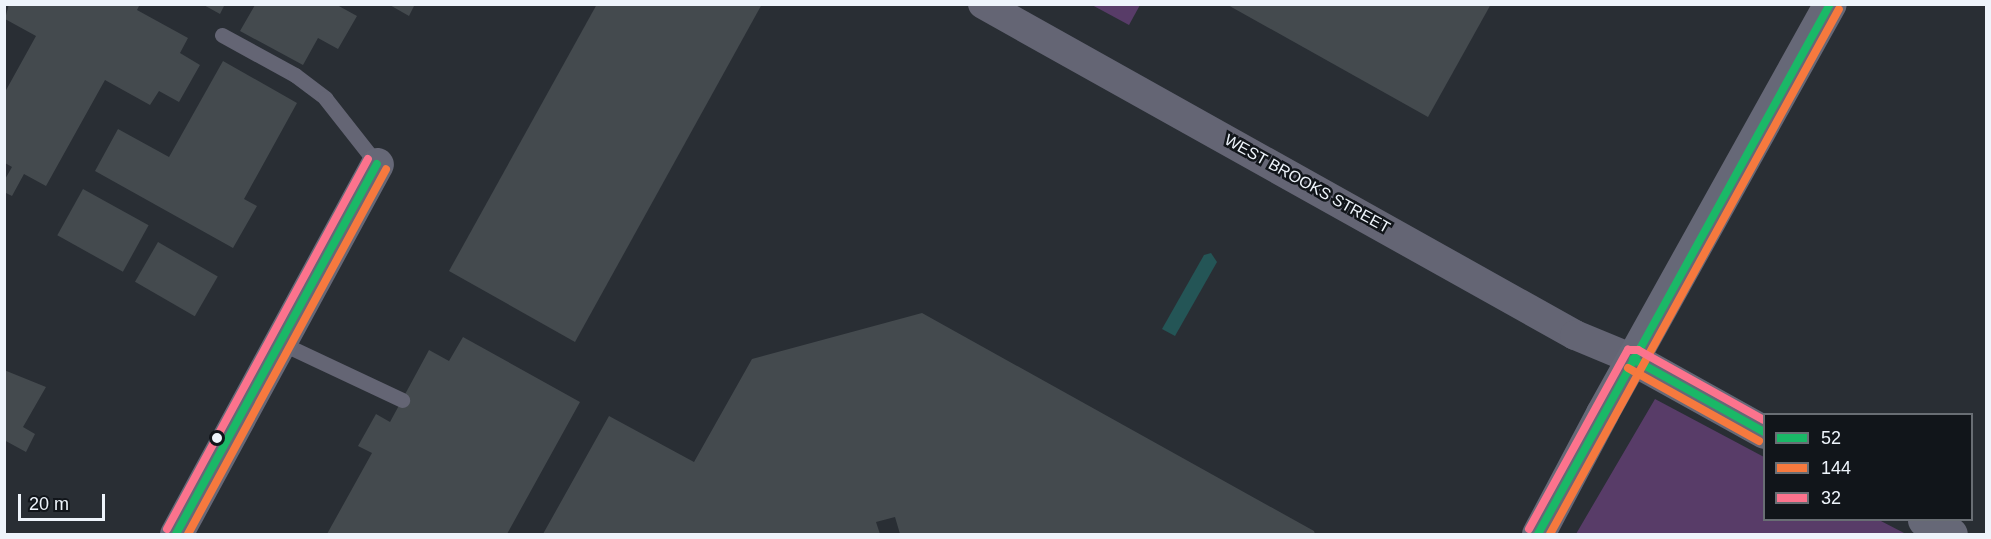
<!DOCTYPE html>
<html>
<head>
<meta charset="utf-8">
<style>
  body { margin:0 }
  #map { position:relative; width:1991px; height:539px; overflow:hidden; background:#292e34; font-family:Helvetica,sans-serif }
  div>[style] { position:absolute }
  .green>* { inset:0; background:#583c68 }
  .water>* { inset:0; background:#245556 }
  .building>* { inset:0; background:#444a4e; transform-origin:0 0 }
  .lane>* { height:15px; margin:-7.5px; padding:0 7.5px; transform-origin:7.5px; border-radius:7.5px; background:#646574 }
  .street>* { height:30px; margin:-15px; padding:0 15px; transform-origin:15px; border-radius:15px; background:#646574 }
  .secondary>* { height:33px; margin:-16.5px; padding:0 16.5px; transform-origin:16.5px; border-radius:16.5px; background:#666877 }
  .bus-1>* { height:8px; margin:-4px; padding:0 4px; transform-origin:4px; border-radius:4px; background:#1ab867 }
  .bus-2>* { height:8px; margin:-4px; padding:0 4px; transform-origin:4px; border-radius:4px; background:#f6793e }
  .bus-3>* { height:8px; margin:-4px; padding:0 4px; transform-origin:4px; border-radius:4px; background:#fc738d }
  .dots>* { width:16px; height:16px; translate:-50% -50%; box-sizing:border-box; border:3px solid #11151a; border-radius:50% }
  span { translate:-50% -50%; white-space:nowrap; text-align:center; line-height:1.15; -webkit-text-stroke:5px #11151a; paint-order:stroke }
  .street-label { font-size:16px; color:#eef4fb }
  .frame { position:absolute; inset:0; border:6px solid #eef4fb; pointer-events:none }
  .legend { position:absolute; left:1763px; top:413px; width:210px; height:108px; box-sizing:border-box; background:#11151a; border:2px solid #696e74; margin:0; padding:8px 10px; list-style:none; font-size:18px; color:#eef4fb }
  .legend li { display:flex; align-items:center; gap:12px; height:30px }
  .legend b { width:30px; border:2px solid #696e74 }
  .scale { position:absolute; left:18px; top:494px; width:87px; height:27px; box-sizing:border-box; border:3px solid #eef4fb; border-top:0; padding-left:8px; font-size:18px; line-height:21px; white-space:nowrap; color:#eef4fb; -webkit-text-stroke:4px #11151a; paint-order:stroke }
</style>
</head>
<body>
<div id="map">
  <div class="green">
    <div style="clip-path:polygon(1092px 5px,1140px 4px,1140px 5px,1129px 25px)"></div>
    <div style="clip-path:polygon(1655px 399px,1764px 457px,1764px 520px,1879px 520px,1906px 534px,1576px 534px)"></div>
  </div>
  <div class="water">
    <div style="clip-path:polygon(1211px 253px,1217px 262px,1175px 336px,1162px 329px,1204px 255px)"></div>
  </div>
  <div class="building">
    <div style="clip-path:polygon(9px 4px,140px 4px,137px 10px,188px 38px,180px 53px,200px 65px,179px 102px,159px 91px,150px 105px,105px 80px,46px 186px,24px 174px,12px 196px,4px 192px,4px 181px,12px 167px,5px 163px,5px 92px,36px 36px,5px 19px)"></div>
    <div style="clip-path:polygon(202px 4px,225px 4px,220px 14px)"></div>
    <div style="clip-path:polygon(388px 4px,415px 4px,409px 16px)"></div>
    <div style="clip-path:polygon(597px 4px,762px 4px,575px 342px,449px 271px)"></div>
    <div style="clip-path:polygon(1226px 4px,1491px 4px,1428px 117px)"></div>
    <div style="clip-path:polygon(255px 5px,337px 5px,357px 16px,338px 49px,318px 38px,303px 65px,240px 31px)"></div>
    <div style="clip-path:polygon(223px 61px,297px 103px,244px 199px,257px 206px,233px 248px,95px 171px,118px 129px,169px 157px)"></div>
    <div style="left:83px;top:189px;width:75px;height:53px;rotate:29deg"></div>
    <div style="left:158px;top:242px;width:69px;height:46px;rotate:30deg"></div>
    <div style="clip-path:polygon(922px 313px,1314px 531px,1315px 534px,900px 534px,895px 517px,876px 522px,880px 534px,543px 534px,609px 416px,694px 462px,752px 359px)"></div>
    <div style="clip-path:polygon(463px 337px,580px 402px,507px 534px,327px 534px,372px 453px,358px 446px,376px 414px,390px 422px,429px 350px,449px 361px)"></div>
    <div style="clip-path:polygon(4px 370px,46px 387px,23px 427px,35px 434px,26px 452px,4px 440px)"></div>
  </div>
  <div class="lane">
    <div style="left:222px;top:35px;width:83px;rotate:28.7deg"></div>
    <div style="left:295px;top:75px;width:38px;rotate:37deg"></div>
    <div style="left:325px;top:98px;width:84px;rotate:51.8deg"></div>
    <div style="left:281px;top:343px;width:134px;rotate:25.2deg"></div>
  </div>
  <div class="street">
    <div style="left:983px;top:4px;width:678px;rotate:29.21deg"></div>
    <div style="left:1575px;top:335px;width:63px;rotate:22.5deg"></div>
  </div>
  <div class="secondary">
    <div style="left:1633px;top:359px;width:150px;rotate:29.1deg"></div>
    <div style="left:1924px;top:520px;width:30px;rotate:27deg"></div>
    <div style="left:176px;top:534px;width:421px;rotate:-61.5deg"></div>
    <div style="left:1538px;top:534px;width:137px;rotate:-62.1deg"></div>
    <div style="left:1602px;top:413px;width:468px;rotate:-60.9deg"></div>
  </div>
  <div class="bus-1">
    <div style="left:1633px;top:359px;width:150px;rotate:29.1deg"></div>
    <div style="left:176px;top:534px;width:421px;rotate:-61.5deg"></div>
    <div style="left:1538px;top:534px;width:605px;rotate:-61.15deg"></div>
  </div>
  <div class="bus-2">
    <div style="left:1628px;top:368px;width:150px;rotate:29.1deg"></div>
    <div style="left:188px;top:534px;width:415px;rotate:-61.5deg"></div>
    <div style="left:1550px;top:534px;width:599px;rotate:-61.17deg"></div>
  </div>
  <div class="bus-3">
    <div style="left:167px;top:529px;width:421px;rotate:-61.5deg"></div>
    <div style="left:1529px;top:529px;width:205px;rotate:-61.1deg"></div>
    <div style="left:1628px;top:350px;width:10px"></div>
    <div style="left:1638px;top:350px;width:144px;rotate:29.1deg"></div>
  </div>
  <div class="dots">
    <div style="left:217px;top:438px;background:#eef4fb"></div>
  </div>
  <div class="street-label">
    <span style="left:1307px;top:184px;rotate:29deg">WEST BROOKS STREET</span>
  </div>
  <div class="frame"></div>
  <ul class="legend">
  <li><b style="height:8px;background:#1ab867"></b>52</li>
  <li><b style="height:8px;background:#f6793e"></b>144</li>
  <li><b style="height:8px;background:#fc738d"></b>32</li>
  </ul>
  <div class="scale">20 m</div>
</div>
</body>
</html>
